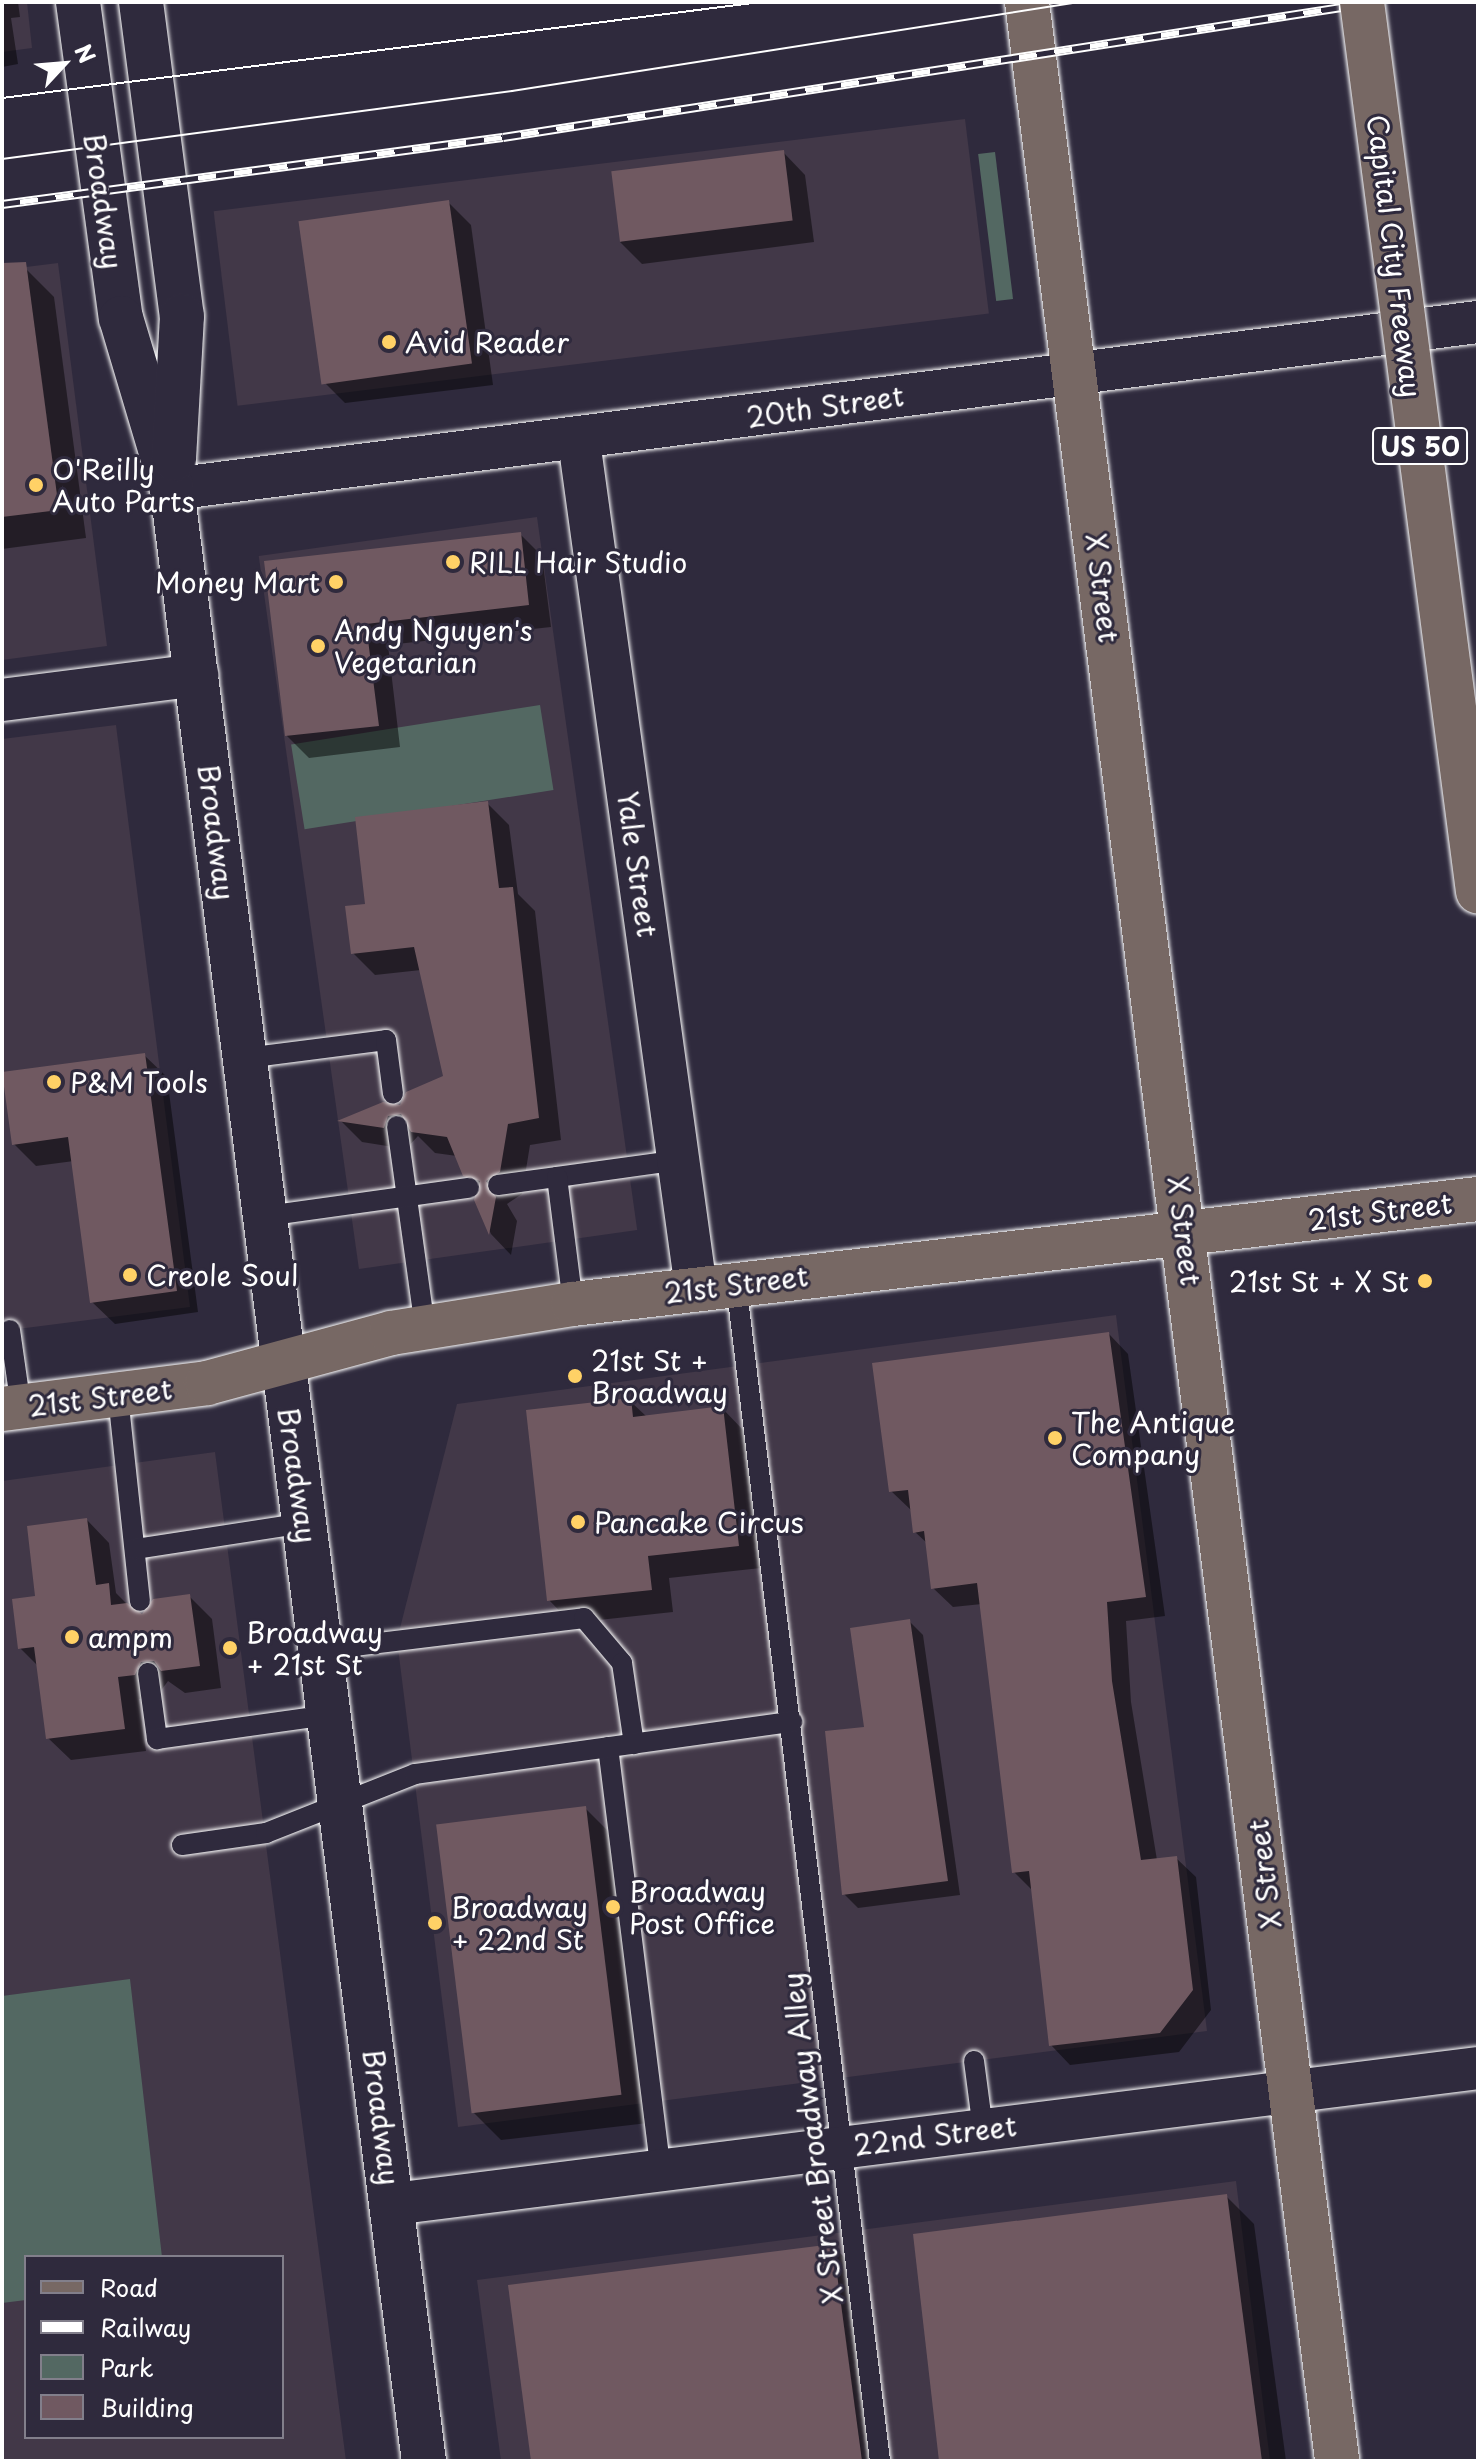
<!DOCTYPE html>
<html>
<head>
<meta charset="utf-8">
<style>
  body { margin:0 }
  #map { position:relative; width:1480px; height:2463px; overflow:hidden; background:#2f2a3d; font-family:"Playpen Sans",sans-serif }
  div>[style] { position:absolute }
  .built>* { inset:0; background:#423848; transform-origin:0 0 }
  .green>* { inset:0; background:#536862; transform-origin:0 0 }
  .shadow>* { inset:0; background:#0007 }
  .building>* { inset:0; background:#705961; transform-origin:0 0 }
  .roads { filter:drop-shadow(0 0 2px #fff) drop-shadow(0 0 2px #fff) }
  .service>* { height:20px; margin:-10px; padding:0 10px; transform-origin:10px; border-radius:10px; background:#2f2a3d }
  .minor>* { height:42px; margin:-21px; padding:0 21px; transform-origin:21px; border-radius:21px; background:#2f2a3d }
  .secondary>* { height:44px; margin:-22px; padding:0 22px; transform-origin:22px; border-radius:22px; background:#2f2a3d }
  .primary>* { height:44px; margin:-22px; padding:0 22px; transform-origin:22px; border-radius:22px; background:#776864 }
  .tram>* { height:2px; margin:-1px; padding:0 1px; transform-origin:1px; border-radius:1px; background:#fff }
  .rail>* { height:9px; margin-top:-4.5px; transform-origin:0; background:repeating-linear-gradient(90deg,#2f2a3d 0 18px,#fff 0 36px); box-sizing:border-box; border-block:2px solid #fff }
  .bridges { filter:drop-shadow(0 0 2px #fff) drop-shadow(0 0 2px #fff) }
  .motorway-bridge>* { height:44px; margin:-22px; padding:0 22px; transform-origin:22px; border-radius:22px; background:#776864 }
  .dots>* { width:22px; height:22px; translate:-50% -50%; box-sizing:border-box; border:4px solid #2f2a3d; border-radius:50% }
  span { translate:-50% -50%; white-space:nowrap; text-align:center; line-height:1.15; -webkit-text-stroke:6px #2f2a3d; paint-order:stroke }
  .shield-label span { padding:2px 6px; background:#2f2a3d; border:2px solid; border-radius:6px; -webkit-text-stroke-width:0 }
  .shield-label { font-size:26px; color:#fff; font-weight:700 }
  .street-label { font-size:28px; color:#fff }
  .poi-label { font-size:28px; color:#fff }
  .left { translate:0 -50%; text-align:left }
  .right { translate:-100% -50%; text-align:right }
  .frame { position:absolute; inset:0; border:4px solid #fff; pointer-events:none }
  .legend { position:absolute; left:24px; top:2255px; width:260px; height:184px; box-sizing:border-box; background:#2f2a3d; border:2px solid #827f8b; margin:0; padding:10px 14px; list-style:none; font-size:24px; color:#fff }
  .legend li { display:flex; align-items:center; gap:16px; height:40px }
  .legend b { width:40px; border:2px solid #827f8b }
  .north { position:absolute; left:24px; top:24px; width:80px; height:80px; -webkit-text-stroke:6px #2f2a3d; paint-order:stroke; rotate:64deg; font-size:22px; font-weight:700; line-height:32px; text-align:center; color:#fff }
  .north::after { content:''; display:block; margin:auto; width:28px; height:36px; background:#fff; clip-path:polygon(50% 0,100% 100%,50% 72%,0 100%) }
</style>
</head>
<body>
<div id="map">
  <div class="built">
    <div style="clip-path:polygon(2px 2px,27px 2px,32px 48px,2px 52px)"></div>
    <div style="left:965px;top:119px;width:196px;height:757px;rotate:83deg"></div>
    <div style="clip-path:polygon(58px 263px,107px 646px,2px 660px,2px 270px)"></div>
    <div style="left:537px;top:517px;width:720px;height:281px;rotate:82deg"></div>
    <div style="clip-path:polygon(116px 725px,190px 1307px,2px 1331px,2px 739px)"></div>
    <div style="clip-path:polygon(1116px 1315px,1207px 2031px,458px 2127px,397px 1640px,457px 1404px)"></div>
    <div style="clip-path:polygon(evenodd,215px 1452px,346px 2461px,2px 2461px,2px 1481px,215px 1452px,26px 2257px,282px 2257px,282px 2437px,26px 2437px,26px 2257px)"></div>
    <div style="clip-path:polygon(1236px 2181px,1270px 2461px,501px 2461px,477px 2280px)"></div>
  </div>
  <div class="green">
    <div style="left:995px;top:152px;width:148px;height:17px;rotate:83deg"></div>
    <div style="left:540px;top:705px;width:86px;height:252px;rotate:81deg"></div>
    <div style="clip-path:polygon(130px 1979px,162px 2257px,26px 2257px,26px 2300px,2px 2303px,2px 1996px)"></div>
  </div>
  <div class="shadow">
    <div style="clip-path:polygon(2px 2px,18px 2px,20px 17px,11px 18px,18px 64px,2px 67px)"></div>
    <div style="clip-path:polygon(783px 152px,805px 175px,814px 242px,642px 264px,620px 242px)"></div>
    <div style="clip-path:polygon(448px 202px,471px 225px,493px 385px,345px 403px,323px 381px)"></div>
    <div style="clip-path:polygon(26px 269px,54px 297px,86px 538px,2px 549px,2px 272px)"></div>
    <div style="clip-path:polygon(520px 534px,542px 556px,551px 627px,388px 645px,400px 747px,309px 758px,287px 736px,266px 563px)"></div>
    <div style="clip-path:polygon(487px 803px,509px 825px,518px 894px,535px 911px,561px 1140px,530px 1145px,522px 1194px,507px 1204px,517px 1221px,511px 1255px,491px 1234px,476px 1200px,479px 1189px,457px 1156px,435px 1153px,418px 1136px,406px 1149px,362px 1142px,341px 1121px,401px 1107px,445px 1078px,421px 970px,375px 975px,353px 953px,368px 905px)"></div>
    <div style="clip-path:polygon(144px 1055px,167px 1077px,198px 1312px,115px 1324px,92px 1302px,74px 1161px,36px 1166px,14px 1144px)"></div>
    <div style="clip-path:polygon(1109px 1334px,1128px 1354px,1165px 1616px,1126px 1621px,1131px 1702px,1157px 1860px,1176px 1858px,1196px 1877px,1211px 2010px,1179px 2052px,1070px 2065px,1051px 2045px,1033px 1891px,1014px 1872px,982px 1604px,953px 1607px,933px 1588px,928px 1544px,915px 1532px,912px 1511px,891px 1491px)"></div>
    <div style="clip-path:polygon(630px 1401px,647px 1417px,722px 1408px,744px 1431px,761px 1568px,669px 1578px,673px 1612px,571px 1623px,549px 1600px)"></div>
    <div style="clip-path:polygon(87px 1520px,109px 1543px,116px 1593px,129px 1606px,143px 1617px,189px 1596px,212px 1619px,221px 1688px,185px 1693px,168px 1681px,157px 1696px,139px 1699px,146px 1751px,71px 1760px,48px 1738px,39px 1667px,20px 1648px,37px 1597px)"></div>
    <div style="clip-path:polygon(909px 1621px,923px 1635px,960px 1895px,858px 1908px,844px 1894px)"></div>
    <div style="clip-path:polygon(585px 1808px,614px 1837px,648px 2123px,501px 2140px,473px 2112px)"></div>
    <div style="clip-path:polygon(1226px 2196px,1254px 2224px,1286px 2461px,941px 2461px)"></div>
    <div style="clip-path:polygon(833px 2246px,861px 2274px,884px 2461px,532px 2461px)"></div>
  </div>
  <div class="building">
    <div style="left:784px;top:150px;width:71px;height:174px;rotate:83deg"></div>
    <div style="left:449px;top:200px;width:165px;height:152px;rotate:82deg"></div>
    <div style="clip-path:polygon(26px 262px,59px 510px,2px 517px,2px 263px)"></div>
    <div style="clip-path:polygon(521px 532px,529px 605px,366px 624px,379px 726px,285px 736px,264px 561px)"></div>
    <div style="clip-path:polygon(488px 801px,499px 888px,513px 887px,539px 1118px,508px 1124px,500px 1172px,486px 1181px,496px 1197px,489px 1235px,474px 1200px,480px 1181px,463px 1176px,447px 1137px,411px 1132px,401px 1114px,388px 1116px,384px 1128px,337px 1121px,383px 1102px,400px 1105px,406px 1092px,443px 1076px,414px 947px,351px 954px,345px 906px,365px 904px,355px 817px)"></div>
    <div style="clip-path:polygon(145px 1053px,177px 1291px,90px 1303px,68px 1137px,12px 1145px,2px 1072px)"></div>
    <div style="clip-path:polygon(1109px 1332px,1146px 1597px,1107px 1602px,1112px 1681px,1141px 1860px,1177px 1856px,1193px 1990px,1160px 2033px,1049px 2046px,1029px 1871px,1012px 1873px,977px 1583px,931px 1589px,924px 1531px,913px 1533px,908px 1490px,889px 1492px,872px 1363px)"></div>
    <div style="clip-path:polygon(631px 1398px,633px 1417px,723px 1406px,739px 1546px,648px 1556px,652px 1590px,547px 1601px,526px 1410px)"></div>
    <div style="clip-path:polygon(87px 1518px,96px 1585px,109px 1583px,111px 1605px,127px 1603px,142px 1614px,153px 1599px,190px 1594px,200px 1666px,161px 1671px,154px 1661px,141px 1662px,135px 1675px,118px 1677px,125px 1729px,46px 1739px,34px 1647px,18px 1649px,12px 1599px,35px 1596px,27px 1526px)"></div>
    <div style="clip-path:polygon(910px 1619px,948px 1881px,842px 1895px,825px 1731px,864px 1727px,850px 1628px)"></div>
    <div style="left:586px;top:1806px;width:291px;height:151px;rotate:83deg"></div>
    <div style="clip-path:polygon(1227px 2194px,1262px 2461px,939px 2461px,913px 2234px)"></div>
    <div style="clip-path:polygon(833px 2244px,862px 2461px,531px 2461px,508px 2285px)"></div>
  </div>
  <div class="roads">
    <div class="service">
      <div style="left:246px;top:1058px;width:141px;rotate:-7.3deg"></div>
      <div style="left:386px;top:1040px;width:54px;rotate:82.6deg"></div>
      <div style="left:397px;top:1126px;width:203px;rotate:82.1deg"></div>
      <div style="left:557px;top:1177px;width:123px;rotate:-7.9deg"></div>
      <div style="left:498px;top:1185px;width:60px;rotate:-7.7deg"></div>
      <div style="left:557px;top:1177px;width:128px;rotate:82.8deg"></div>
      <div style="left:266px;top:1216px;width:205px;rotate:-7.9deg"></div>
      <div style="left:736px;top:1283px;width:1187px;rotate:83.03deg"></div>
      <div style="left:10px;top:1330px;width:78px;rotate:81.9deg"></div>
      <div style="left:118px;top:1396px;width:206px;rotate:83.9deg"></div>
      <div style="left:135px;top:1549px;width:172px;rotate:-8.7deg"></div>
      <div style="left:321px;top:1650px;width:265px;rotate:-6.9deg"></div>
      <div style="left:584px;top:1618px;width:59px;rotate:49.8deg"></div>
      <div style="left:622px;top:1663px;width:82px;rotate:81.6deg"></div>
      <div style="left:148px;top:1673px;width:67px;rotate:82.2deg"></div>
      <div style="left:157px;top:1739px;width:173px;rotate:-8deg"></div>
      <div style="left:608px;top:1747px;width:423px;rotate:82.9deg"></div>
      <div style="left:182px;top:1845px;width:85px;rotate:-8.1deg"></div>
      <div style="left:266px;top:1833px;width:160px;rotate:-21.6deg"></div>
      <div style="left:415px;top:1774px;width:381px;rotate:-7.9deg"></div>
      <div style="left:974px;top:2061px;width:69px;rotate:82.5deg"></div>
    </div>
    <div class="minor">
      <div style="left:579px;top:441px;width:855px;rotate:82.14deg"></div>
      <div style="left:172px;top:489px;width:1317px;rotate:-7.29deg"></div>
      <div style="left:2px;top:700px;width:197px;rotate:-7.3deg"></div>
      <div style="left:393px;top:2204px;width:1093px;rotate:-7.14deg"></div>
    </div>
    <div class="secondary">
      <div style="left:78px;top:2px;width:319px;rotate:82.3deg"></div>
      <div style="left:121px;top:318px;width:178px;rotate:73.4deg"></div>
      <div style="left:172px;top:489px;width:1988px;rotate:82.72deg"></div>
      <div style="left:141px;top:2px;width:317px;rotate:82.6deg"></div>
      <div style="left:182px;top:316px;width:143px;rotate:93.2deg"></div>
    </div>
    <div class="primary">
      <div style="left:1027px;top:2px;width:2478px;rotate:82.81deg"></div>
      <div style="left:2px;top:1409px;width:207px;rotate:-7.2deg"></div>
      <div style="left:207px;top:1383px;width:191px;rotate:-15.2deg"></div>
      <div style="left:391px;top:1333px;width:184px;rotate:-9.1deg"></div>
      <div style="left:573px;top:1304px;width:911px;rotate:-6.62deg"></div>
    </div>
  </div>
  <div class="tram">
    <div style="left:2px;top:98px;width:765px;rotate:-7.21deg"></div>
    <div style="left:2px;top:159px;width:515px;rotate:-7.59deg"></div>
    <div style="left:512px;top:91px;width:574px;rotate:-8.92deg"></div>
  </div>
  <div class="rail">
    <div style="left:2px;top:204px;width:505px;rotate:-7.62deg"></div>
    <div style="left:503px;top:137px;width:881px;rotate:-8.81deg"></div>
  </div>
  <div class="bridges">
    <div class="motorway-bridge">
      <div style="left:1362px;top:2px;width:897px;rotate:82.57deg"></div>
    </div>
  </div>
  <div class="dots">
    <div style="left:389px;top:342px;background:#ffd166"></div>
    <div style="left:36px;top:485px;background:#ffd166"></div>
    <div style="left:453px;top:562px;background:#ffd166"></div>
    <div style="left:336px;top:582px;background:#ffd166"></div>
    <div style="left:318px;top:646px;background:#ffd166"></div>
    <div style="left:54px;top:1082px;background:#ffd166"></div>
    <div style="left:130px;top:1275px;background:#ffd166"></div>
    <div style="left:1425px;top:1281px;background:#ffd166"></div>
    <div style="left:575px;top:1376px;background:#ffd166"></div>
    <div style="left:1055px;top:1438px;background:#ffd166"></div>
    <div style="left:578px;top:1522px;background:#ffd166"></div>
    <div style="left:72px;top:1637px;background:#ffd166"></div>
    <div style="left:230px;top:1648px;background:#ffd166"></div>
    <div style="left:613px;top:1907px;background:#ffd166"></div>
    <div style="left:435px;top:1923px;background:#ffd166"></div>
  </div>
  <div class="shield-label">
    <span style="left:1420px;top:446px">US 50</span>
  </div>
  <div class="street-label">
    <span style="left:104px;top:201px;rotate:82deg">Broadway</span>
    <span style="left:1395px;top:256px;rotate:83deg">Capital City Freeway</span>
    <span style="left:825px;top:406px;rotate:-8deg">20th Street</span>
    <span style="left:1103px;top:588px;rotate:83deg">X Street</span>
    <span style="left:217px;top:832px;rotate:83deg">Broadway</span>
    <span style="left:638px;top:864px;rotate:82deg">Yale Street</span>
    <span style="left:1380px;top:1211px;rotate:-7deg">21st Street</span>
    <span style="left:1185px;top:1231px;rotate:83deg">X Street</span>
    <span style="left:736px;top:1284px;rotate:-7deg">21st Street</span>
    <span style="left:100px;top:1397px;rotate:-7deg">21st Street</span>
    <span style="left:298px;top:1475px;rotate:82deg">Broadway</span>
    <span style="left:1264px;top:1874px;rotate:-97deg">X Street</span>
    <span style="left:382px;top:2117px;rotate:83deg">Broadway</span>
    <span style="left:935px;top:2135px;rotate:-7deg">22nd Street</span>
    <span style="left:812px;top:2138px;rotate:-97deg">X Street Broadway Alley</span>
  </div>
  <div class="poi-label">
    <span class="left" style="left:405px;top:342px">Avid Reader</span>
    <span class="left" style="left:52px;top:485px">O'Reilly<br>Auto Parts</span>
    <span class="left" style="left:469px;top:562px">RILL Hair Studio</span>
    <span class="right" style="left:320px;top:582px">Money Mart</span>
    <span class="left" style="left:334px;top:646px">Andy Nguyen's<br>Vegetarian</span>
    <span class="left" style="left:70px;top:1082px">P&amp;M Tools</span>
    <span class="left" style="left:146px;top:1275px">Creole Soul</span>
    <span class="right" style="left:1409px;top:1281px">21st St + X St</span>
    <span class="left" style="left:591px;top:1376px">21st St +<br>Broadway</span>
    <span class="left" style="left:1071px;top:1438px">The Antique<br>Company</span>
    <span class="left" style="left:594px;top:1522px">Pancake Circus</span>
    <span class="left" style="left:246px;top:1648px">Broadway<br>+ 21st St</span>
    <span class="left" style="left:88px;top:1637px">ampm</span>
    <span class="left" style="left:629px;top:1907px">Broadway<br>Post Office</span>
    <span class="left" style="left:451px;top:1923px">Broadway<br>+ 22nd St</span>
  </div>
  <div class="frame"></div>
  <ul class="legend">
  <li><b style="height:10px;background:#776864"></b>Road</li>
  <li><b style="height:10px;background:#fff"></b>Railway</li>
  <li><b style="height:22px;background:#536862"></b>Park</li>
  <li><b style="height:22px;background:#705961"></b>Building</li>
  </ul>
  <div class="north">N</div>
</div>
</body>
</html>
